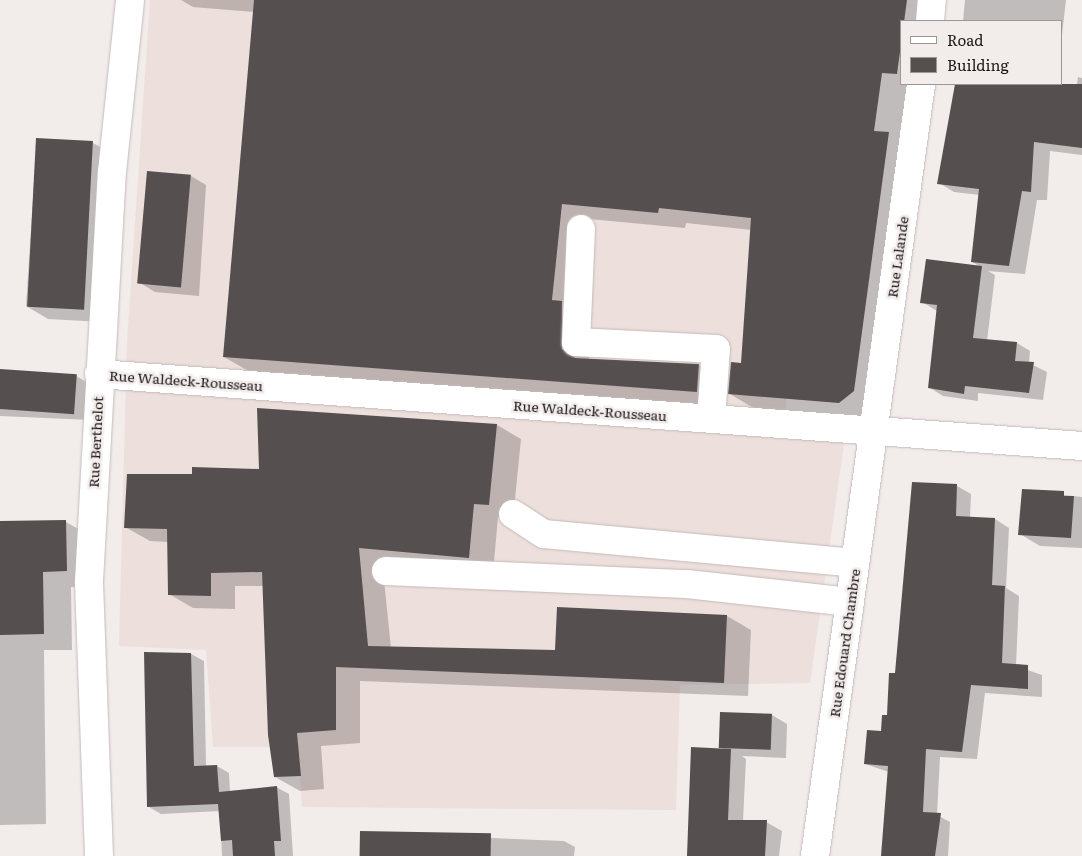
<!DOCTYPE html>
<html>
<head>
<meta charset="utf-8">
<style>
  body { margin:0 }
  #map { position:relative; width:1082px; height:856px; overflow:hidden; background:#f2eceb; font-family:Literata,serif }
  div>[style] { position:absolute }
  .built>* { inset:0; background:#eddfdb }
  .shadow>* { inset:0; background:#0003 }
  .building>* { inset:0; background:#55504f; transform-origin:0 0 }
  .roads { filter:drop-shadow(0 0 1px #c1bbba) drop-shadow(0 0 1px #c1bbba) }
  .minor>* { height:28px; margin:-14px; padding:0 14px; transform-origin:14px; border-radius:14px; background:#fff }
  span { translate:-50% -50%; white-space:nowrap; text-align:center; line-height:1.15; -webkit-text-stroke:5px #f2eceb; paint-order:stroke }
  .street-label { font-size:14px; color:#1a1817 }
  .legend { position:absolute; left:900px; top:20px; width:162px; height:65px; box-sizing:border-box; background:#f2eceb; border:1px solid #9c9796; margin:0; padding:6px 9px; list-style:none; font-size:15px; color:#1a1817 }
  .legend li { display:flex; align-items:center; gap:10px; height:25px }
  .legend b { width:25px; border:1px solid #9c9796 }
</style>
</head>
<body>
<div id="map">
  <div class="built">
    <div style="clip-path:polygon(150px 0,828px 0,783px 436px,845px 437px,810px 683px,680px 685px,676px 810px,302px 807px,298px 747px,213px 747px,206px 650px,119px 646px,127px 342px)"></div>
  </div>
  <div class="shadow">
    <div style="clip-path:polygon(181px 0,936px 0,933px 21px,901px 21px,901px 84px,925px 84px,867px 418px,757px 410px,730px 394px,742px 364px,752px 230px,686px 223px,685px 228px,589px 219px,589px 360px,699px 365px,726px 381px,724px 407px,252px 373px,224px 357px,254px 12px,193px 7px)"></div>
    <div style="clip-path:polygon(965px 0,1066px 0,1062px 35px,1061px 21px,963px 21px)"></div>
    <div style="clip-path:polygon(1078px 77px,1082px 78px,1082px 155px,1050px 151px,1047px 200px,1037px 200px,1025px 274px,988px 271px,995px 275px,987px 341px,1017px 343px,1030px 351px,1029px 363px,1047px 372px,1043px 400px,978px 393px,978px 401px,943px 396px,930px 388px,937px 311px,922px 302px,981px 267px,972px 262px,980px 195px,954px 192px,939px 183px,956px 84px,1043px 84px,1076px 90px)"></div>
    <div style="clip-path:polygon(37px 139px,93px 143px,115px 155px,103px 322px,48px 319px,26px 306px)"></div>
    <div style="clip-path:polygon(148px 172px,191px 176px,206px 185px,199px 296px,155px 292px,140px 283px)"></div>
    <div style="clip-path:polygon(0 371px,76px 376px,92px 385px,91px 420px,0 416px)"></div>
    <div style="clip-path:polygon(258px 409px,497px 425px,521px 439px,513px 519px,498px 517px,493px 572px,382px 561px,391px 648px,556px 651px,558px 608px,727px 616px,751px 630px,748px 696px,360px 681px,360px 743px,321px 746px,324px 789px,300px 791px,275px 777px,264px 586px,235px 586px,235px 609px,193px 608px,169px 594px,168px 542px,150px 541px,125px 527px,193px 475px,261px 470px)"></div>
    <div style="clip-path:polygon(957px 486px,971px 494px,970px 518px,995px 519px,1009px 528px,1006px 588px,1019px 596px,1016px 666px,1042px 675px,1042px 697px,985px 693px,977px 759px,940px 757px,937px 815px,950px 822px,948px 856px,883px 856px,889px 772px,865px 764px,888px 716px,896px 675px)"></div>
    <div style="clip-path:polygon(1023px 490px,1082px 497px,1082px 548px,1040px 546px,1020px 534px)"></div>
    <div style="clip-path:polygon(0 522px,66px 522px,94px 538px,95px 587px,71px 587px,72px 650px,44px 650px,46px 824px,0 825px)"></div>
    <div style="clip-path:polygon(191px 654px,204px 661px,206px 767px,217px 766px,229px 773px,230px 792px,276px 787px,289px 794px,293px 856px,222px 856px,220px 811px,161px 814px,149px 807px)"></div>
    <div style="clip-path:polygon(772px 715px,787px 724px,786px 758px,742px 756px,746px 759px,743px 821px,766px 822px,782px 831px,779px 856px,688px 856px,725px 750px,720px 747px)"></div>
    <div style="clip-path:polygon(361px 833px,564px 841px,575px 847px,574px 856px,361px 856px)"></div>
  </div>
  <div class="building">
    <div style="clip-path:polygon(254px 0,907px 0,897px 74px,882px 73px,874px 131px,889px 132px,854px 391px,839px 403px,728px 394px,731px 362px,741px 363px,751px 218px,659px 208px,658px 213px,562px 204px,552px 300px,562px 301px,562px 349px,575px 358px,699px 364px,697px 392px,223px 357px)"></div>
    <div style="clip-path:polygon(955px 84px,1082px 84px,1082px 148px,1034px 142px,1031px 192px,1022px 191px,1009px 266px,971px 262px,979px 189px,937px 184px)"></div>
    <div style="left:36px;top:138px;width:57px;height:169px;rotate:3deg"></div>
    <div style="left:147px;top:171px;width:44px;height:113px;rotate:5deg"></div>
    <div style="clip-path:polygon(926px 259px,982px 266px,973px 338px,1017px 342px,1015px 361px,1034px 362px,1029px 393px,965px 386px,964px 394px,928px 388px,937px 305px,920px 303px)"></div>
    <div style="left:0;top:369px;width:77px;height:40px;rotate:4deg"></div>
    <div style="clip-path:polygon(257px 408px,497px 424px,489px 505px,474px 504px,469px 558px,359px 548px,368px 646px,555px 650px,557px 607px,727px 615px,724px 683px,336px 667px,336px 730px,297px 733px,301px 776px,274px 777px,268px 735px,262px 572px,211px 573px,211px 596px,168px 595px,167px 529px,124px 528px,127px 474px,192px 474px,192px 467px,259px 469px)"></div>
    <div style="clip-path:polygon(912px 482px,957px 484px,956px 516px,995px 518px,992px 585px,1005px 586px,1002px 663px,1028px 665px,1028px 689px,971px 685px,962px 752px,926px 749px,923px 812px,941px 813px,935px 856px,881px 856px,888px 766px,864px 764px,867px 730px,881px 731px,882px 715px,887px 715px,889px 673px,895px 673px)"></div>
    <div style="clip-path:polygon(1022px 489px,1064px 491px,1064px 496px,1074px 496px,1071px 538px,1018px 535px)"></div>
    <div style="clip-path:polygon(66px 520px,67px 571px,43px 572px,44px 634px,0 635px,0 521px)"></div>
    <div style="clip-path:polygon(144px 652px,191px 653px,194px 766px,217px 765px,219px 792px,277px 786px,281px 841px,274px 841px,275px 856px,233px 856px,232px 840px,221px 841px,218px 804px,147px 807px)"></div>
    <div style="left:720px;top:712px;width:52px;height:36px;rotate:2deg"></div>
    <div style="clip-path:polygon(691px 747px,731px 749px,728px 820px,767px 820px,765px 856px,687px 856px)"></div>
    <div style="left:360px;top:831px;width:131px;height:25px;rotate:1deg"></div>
  </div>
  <div class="roads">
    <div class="minor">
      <div style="left:930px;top:21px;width:21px;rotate:-85deg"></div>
      <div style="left:581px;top:229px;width:113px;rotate:92.5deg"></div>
      <div style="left:576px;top:342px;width:140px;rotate:2.9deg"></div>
      <div style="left:716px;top:349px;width:70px;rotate:94.1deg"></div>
      <div style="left:99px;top:374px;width:986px;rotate:4.19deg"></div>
      <div style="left:513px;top:514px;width:37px;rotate:33deg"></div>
      <div style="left:544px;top:534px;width:312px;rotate:5.3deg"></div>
      <div style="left:386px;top:571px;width:301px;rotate:2.5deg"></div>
      <div style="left:687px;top:584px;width:164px;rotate:6.3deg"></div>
      <div style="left:99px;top:856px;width:275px;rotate:-92.1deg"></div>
      <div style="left:89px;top:581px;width:410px;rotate:-86.8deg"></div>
      <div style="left:112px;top:172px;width:173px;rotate:-84deg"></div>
      <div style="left:815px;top:856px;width:779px;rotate:-82.18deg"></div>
    </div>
  </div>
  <div class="street-label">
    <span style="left:897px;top:257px;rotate:-82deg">Rue Lalande</span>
    <span style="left:186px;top:380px;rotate:4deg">Rue Waldeck-Rousseau</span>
    <span style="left:590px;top:410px;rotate:4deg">Rue Waldeck-Rousseau</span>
    <span style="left:95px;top:442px;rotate:-87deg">Rue Berthelot</span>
    <span style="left:844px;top:643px;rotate:-82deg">Rue Edouard Chambre</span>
  </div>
  <ul class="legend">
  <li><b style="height:6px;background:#fff"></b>Road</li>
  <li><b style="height:14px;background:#55504f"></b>Building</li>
  </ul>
</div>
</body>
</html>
